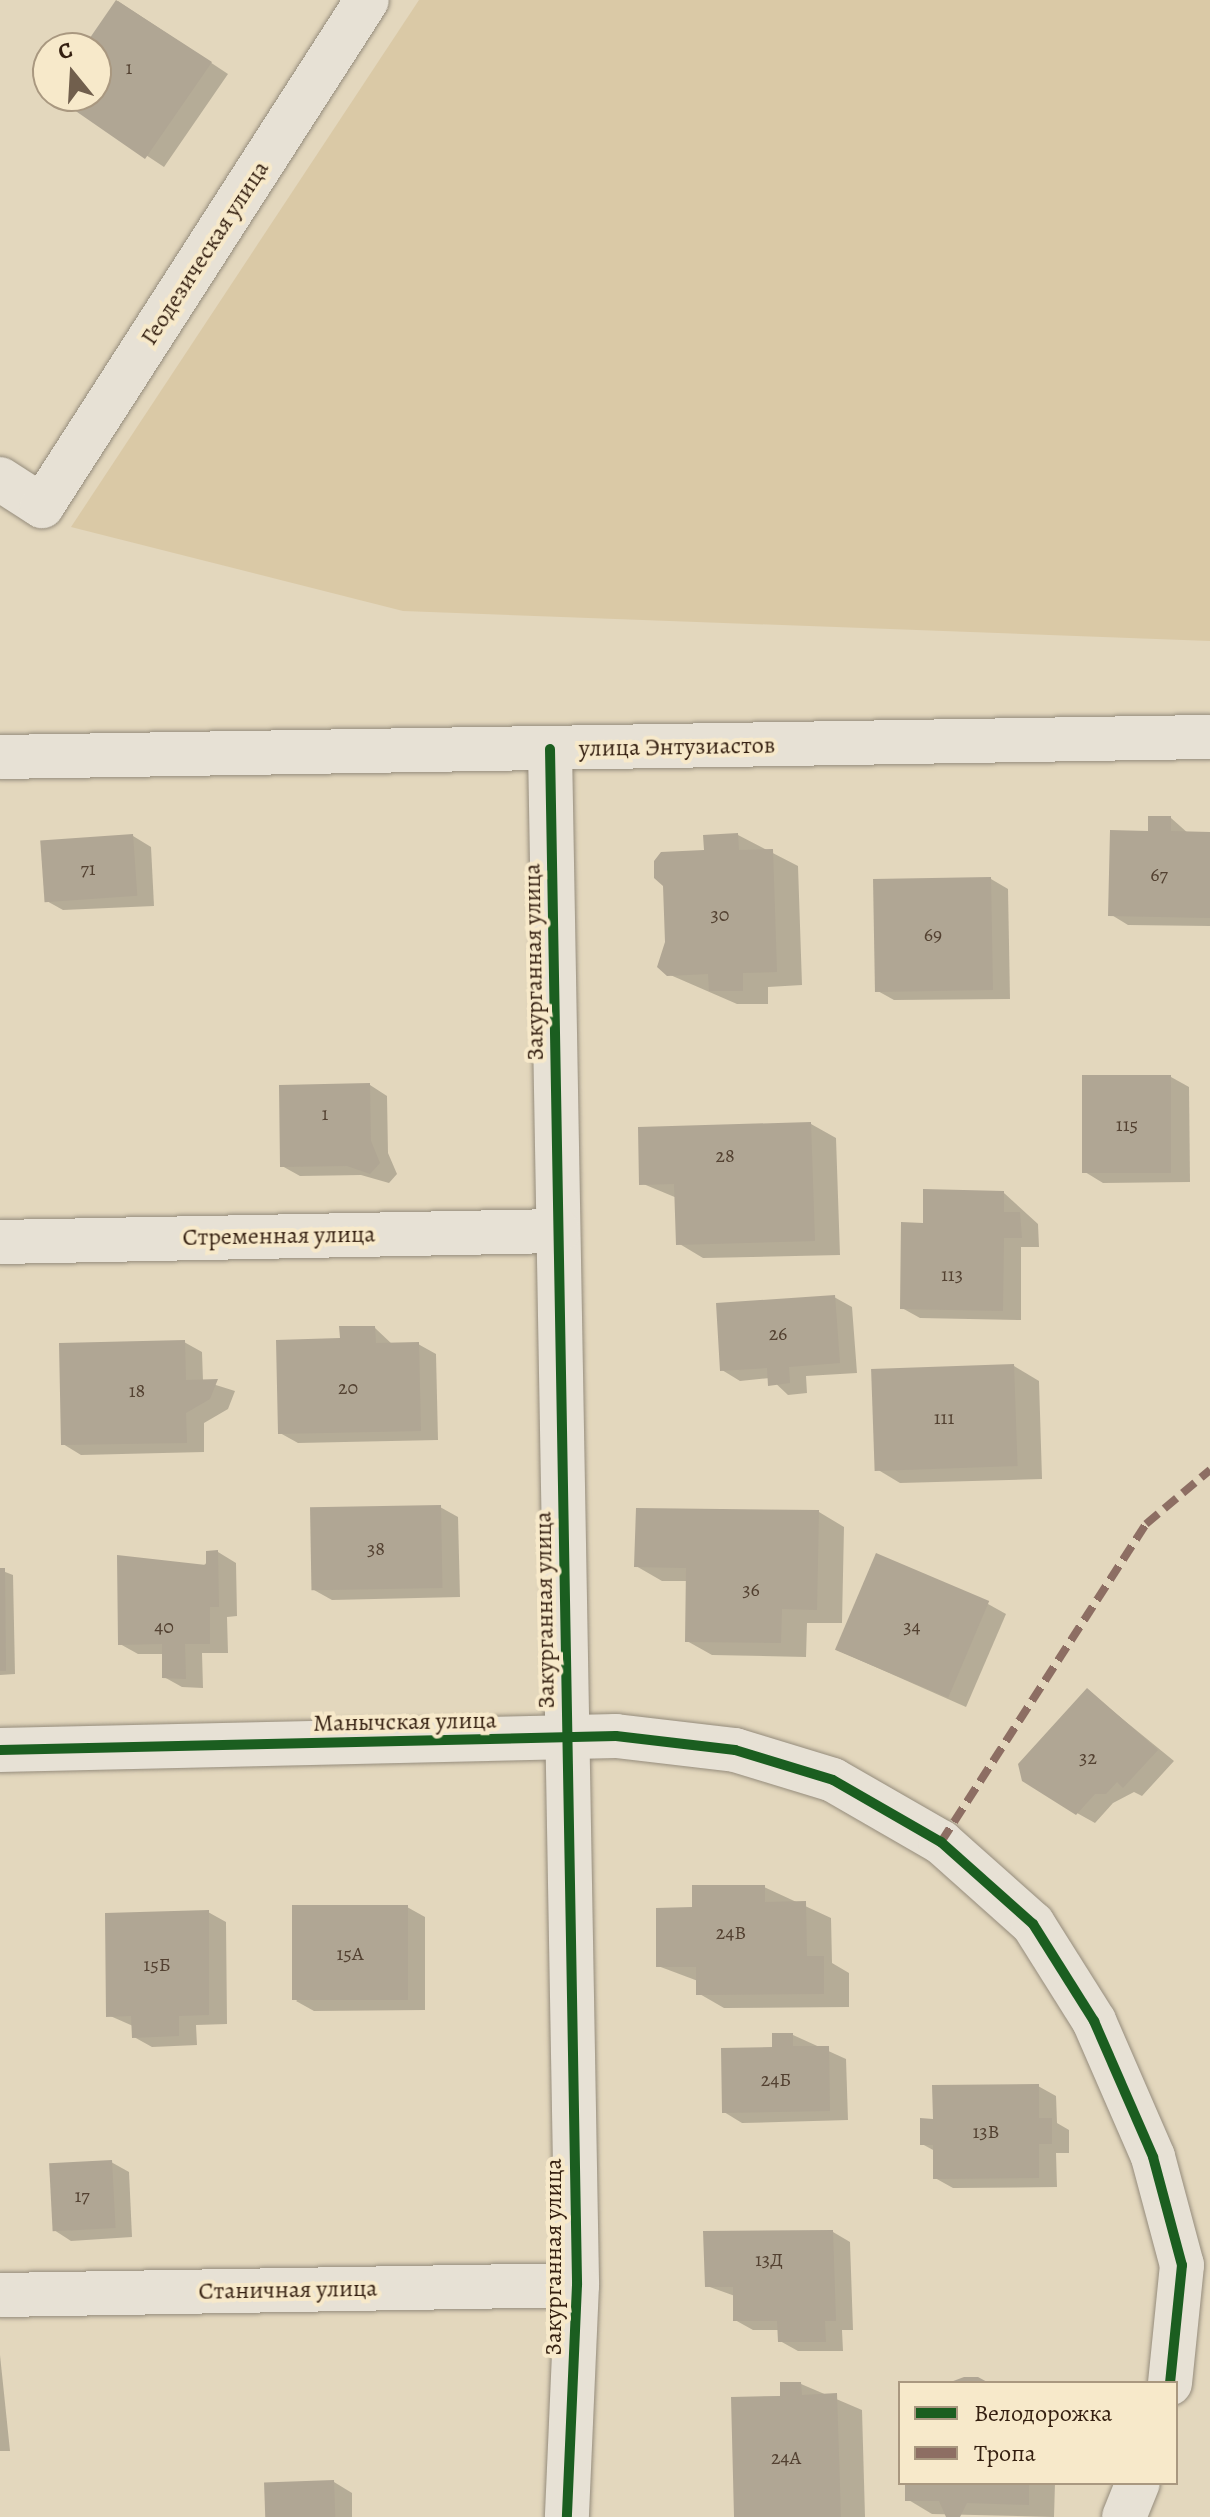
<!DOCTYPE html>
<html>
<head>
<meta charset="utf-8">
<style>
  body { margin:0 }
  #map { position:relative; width:1210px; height:2517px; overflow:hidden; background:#e3d7bd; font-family:Alegreya,serif }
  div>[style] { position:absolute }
  .green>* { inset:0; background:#dac9a6 }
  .shadow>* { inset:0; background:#0003 }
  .building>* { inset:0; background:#b0a694; transform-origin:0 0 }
  .roads { filter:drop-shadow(0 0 2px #958c7c) drop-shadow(0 0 2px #958c7c) }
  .street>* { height:44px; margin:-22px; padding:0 22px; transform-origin:22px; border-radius:22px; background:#e7e1d5 }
  .quiet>* { height:8px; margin-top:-4px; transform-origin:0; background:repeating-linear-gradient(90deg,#8d6e63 0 16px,transparent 0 24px) }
  .cycleway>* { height:10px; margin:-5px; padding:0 5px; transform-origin:5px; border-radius:5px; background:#1b5e20 }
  span { translate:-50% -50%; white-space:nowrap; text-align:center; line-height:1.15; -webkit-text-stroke:8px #f7e9ca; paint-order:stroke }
  .number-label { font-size:20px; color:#534131 }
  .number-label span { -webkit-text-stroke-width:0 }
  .street-label { font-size:24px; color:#341f10 }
  .legend { position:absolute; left:898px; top:2381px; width:280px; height:104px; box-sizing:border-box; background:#f7e9ca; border:2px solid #a99880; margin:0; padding:10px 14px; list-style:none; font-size:24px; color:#341f10 }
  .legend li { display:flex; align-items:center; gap:16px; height:40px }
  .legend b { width:40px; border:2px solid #a99880 }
  .north { position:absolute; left:32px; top:32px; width:80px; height:80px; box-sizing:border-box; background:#f7e9ca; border:2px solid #a99880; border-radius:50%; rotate:342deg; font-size:22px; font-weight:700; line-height:32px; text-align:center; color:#341f10 }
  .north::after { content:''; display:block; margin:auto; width:28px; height:36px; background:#715f4d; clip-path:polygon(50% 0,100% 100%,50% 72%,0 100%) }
</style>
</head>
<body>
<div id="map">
  <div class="green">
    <div style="clip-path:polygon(419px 0,1210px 0,1210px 641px,403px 611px,71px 527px)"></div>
  </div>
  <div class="shadow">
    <div style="clip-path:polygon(118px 1px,228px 74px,164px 167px,57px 96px,96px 96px,96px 48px,86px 48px)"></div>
    <div style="clip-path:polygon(1171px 818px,1189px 834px,1210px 834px,1210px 926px,1128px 925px,1110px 914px,1150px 833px)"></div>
    <div style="clip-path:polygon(738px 835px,798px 866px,802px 985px,768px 987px,768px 1004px,737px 1004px,668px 974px,706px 852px)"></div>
    <div style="clip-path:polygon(133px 836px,151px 847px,154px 906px,63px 910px,45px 900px)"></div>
    <div style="clip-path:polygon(991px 879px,1008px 889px,1010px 999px,894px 1000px,876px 990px)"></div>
    <div style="clip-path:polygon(1171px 1077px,1189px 1087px,1190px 1182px,1103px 1183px,1085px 1172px)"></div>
    <div style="clip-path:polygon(370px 1085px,387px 1096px,388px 1153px,397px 1174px,389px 1183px,361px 1175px,300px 1176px,282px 1166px)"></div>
    <div style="clip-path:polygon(811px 1124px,836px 1138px,840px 1255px,703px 1258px,678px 1243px,677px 1198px,641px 1183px)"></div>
    <div style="clip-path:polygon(1004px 1193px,1038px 1224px,1039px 1247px,1021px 1247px,1021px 1320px,920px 1318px,902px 1308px,925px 1225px)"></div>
    <div style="clip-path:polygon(834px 1297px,852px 1307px,857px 1373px,806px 1376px,807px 1393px,788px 1395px,770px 1378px,740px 1381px,722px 1370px)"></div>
    <div style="clip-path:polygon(375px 1328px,393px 1345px,418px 1344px,436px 1354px,438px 1440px,298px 1443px,280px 1433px,342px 1340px)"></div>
    <div style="clip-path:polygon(184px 1342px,202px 1352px,203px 1381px,235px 1391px,228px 1409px,204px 1423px,204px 1452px,81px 1455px,63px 1444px)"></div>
    <div style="clip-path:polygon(1014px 1366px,1039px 1381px,1042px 1479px,900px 1483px,875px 1468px)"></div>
    <div style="clip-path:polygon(440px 1507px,458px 1517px,460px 1597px,332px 1600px,314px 1590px)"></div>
    <div style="clip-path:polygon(819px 1512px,844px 1527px,842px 1623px,807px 1623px,806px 1657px,712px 1655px,687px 1641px,687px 1581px,662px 1581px,636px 1566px)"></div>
    <div style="clip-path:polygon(218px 1552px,236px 1563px,237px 1616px,227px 1617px,228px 1653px,202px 1653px,203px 1688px,182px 1687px,164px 1677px,164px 1654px,138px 1654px,120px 1644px)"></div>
    <div style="clip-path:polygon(0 1570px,13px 1575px,15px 1674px,0 1675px)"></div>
    <div style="clip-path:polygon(988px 1604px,1006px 1614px,966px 1707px,837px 1650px)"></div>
    <div style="clip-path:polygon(1087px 1690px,1174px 1761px,1142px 1796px,1134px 1792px,1113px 1803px,1095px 1823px,1077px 1813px)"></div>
    <div style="clip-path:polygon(764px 1887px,831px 1918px,832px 1963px,849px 1973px,849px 2007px,724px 2008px,698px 1993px,698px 1981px,658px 1966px,694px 1909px)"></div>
    <div style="clip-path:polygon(407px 1907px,425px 1917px,425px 2010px,314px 2011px,296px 2001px)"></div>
    <div style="clip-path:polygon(208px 1912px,226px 1922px,227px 2024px,196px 2025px,197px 2045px,152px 2047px,134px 2037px,133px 2026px,108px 2015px)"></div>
    <div style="clip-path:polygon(793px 2035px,846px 2059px,848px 2120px,742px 2123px,724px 2112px)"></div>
    <div style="clip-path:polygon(1038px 2086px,1056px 2096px,1057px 2123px,1069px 2130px,1069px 2153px,1056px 2153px,1057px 2187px,953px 2188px,935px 2178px,935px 2151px,922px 2144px)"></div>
    <div style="clip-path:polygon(111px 2162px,129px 2172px,132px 2237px,71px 2241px,54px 2230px)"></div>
    <div style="clip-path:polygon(833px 2232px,850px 2242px,853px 2330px,842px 2330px,843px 2351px,798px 2351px,780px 2341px,779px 2330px,753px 2330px,735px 2320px,735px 2296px,707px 2286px)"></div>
    <div style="clip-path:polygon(0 2355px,10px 2451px,0 2451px)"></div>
    <div style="clip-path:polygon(801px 2384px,862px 2410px,865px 2517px,736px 2517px,782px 2398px)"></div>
    <div style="clip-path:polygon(334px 2482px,352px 2493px,352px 2517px,267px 2517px)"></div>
    <div style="clip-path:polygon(907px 2483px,1055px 2483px,1054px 2517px,932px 2514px,907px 2499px)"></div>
  </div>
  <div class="building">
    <div style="clip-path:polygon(116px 0,212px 62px,145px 159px,54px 96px,96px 96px,96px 48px,83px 48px)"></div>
    <div style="clip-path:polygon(1148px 816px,1171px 816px,1171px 831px,1210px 832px,1210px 918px,1108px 916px,1110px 830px,1148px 831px)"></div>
    <div style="clip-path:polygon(738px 833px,739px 850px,773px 849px,777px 972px,743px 973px,743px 991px,709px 991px,708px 974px,667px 976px,657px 967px,665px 942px,663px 886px,654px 878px,654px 861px,661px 852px,704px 850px,703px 835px)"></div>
    <div style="left:133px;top:834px;width:62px;height:93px;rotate:86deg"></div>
    <div style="left:991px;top:877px;width:113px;height:118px;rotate:89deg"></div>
    <div style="left:1082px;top:1075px;width:89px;height:98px"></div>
    <div style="clip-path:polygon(370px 1083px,371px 1141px,380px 1163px,370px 1174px,347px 1166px,280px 1167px,279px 1085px)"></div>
    <div style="clip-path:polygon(811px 1122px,815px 1241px,676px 1245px,674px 1184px,639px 1185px,638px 1127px)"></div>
    <div style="clip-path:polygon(923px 1189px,1004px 1191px,1004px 1212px,1020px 1212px,1022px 1238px,1004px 1238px,1003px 1311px,900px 1309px,901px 1222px,923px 1223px)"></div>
    <div style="clip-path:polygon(835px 1295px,840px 1363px,789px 1367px,790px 1383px,768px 1386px,767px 1368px,720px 1371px,716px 1303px)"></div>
    <div style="clip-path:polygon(339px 1326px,375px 1326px,376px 1343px,419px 1342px,421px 1431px,278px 1434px,276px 1340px,340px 1338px)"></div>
    <div style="clip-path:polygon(185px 1340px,186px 1380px,218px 1379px,210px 1399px,186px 1413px,187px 1443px,61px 1445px,59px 1343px)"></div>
    <div style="left:1014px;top:1364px;width:102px;height:143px;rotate:88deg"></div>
    <div style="left:441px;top:1505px;width:83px;height:131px;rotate:89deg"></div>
    <div style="clip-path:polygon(636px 1508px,819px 1510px,817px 1610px,782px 1609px,781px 1643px,685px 1642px,686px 1568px,634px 1567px)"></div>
    <div style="clip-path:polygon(218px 1550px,219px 1607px,210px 1607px,210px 1644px,185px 1644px,186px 1679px,162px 1678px,162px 1644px,118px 1645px,117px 1555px,206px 1565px,206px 1551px)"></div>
    <div style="left:876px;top:1553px;width:123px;height:105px;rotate:23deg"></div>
    <div style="clip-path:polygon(0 1568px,5px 1568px,6px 1671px,0 1671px)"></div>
    <div style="clip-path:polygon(1087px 1688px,1158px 1750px,1123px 1788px,1117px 1782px,1106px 1794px,1095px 1794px,1076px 1815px,1022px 1781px,1018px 1764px)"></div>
    <div style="clip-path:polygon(692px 1885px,765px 1885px,765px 1902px,806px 1901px,807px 1956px,824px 1956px,824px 1994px,696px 1995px,696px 1967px,656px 1967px,656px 1908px,692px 1907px)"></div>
    <div style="left:408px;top:1905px;width:95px;height:116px;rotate:90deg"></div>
    <div style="clip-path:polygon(209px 1910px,209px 2015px,179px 2016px,179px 2036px,132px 2038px,131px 2016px,106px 2017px,105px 1913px)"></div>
    <div style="clip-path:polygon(772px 2033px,793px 2033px,793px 2046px,829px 2046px,830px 2111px,722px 2113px,721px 2048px,772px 2047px)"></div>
    <div style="clip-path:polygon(1039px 2084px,1039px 2118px,1052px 2118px,1052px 2144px,1039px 2144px,1039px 2178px,933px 2179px,933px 2145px,920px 2145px,920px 2118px,933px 2119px,932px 2085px)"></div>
    <div style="left:112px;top:2160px;width:68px;height:63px;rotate:87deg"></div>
    <div style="clip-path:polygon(833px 2230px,836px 2321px,825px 2321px,826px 2342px,778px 2342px,777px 2321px,733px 2321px,733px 2287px,705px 2287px,703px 2231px)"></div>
    <div style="clip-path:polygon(964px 2377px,978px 2377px,989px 2383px,948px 2383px)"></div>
    <div style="clip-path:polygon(780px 2382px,801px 2382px,802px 2395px,837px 2393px,841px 2517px,734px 2517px,731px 2397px,780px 2396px)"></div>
    <div style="left:334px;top:2480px;width:37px;height:70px;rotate:88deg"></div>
    <div style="clip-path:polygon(905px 2483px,1029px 2483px,1029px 2505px,967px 2503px,960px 2517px,946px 2517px,939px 2501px,905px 2501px)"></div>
  </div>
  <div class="roads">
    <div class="street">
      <div style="left:0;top:479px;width:50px;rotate:32.7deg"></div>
      <div style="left:42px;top:506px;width:601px;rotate:-57.29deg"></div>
      <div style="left:550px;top:749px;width:1536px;rotate:88.99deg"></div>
      <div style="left:577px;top:2285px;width:232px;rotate:92.5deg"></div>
      <div style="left:0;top:757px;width:1210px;rotate:-0.95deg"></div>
      <div style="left:0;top:1242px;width:558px;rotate:-1.13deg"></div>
      <div style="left:0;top:1750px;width:616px;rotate:-1.3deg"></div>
      <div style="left:616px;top:1736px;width:120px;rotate:6.7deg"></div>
      <div style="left:735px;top:1750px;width:102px;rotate:17deg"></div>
      <div style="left:833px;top:1780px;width:125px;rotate:29.9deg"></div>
      <div style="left:941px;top:1842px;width:123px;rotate:41.7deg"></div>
      <div style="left:1033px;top:1924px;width:115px;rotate:57.8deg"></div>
      <div style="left:1094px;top:2021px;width:148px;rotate:66.5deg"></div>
      <div style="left:1153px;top:2157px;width:112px;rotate:75deg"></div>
      <div style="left:1182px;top:2265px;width:119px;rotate:95.8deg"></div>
      <div style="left:0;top:2295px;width:577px;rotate:-0.99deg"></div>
      <div style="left:1124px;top:2517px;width:37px;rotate:-68deg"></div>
    </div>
  </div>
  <div class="quiet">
    <div style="left:941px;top:1842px;width:378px;rotate:-57.2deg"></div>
    <div style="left:1146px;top:1524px;width:84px;rotate:-40.2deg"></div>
  </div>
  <div class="cycleway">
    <div style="left:550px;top:749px;width:1536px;rotate:88.99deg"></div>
    <div style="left:577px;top:2285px;width:232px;rotate:92.5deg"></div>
    <div style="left:0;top:1750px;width:616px;rotate:-1.3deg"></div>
    <div style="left:616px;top:1736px;width:120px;rotate:6.7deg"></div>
    <div style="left:735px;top:1750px;width:102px;rotate:17deg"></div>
    <div style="left:833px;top:1780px;width:125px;rotate:29.9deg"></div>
    <div style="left:941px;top:1842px;width:123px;rotate:41.7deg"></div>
    <div style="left:1033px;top:1924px;width:115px;rotate:57.8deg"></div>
    <div style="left:1094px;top:2021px;width:148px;rotate:66.5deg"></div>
    <div style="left:1153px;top:2157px;width:112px;rotate:75deg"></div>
    <div style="left:1182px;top:2265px;width:119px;rotate:95.8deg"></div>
  </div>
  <div class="number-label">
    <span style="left:129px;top:67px">1</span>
    <span style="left:88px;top:868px">71</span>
    <span style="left:1159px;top:874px">67</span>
    <span style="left:720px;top:914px">30</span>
    <span style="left:933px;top:934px">69</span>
    <span style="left:325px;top:1113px">1</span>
    <span style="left:1127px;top:1124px">115</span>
    <span style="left:725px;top:1155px">28</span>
    <span style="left:952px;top:1274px">113</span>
    <span style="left:778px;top:1333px">26</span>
    <span style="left:348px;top:1387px">20</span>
    <span style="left:137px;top:1390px">18</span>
    <span style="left:944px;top:1417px">111</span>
    <span style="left:376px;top:1548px">38</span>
    <span style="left:751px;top:1589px">36</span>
    <span style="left:164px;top:1626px">40</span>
    <span style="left:912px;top:1626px">34</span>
    <span style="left:1088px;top:1757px">32</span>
    <span style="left:731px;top:1932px">24В</span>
    <span style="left:350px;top:1953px">15А</span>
    <span style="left:157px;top:1964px">15Б</span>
    <span style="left:776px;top:2079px">24Б</span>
    <span style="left:986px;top:2131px">13В</span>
    <span style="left:82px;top:2195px">17</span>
    <span style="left:769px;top:2259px">13Д</span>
    <span style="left:786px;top:2457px">24А</span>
  </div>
  <div class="street-label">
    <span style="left:205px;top:253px;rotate:-57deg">Геодезическая улица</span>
    <span style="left:677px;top:747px;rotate:-1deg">улица Энтузиастов</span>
    <span style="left:534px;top:962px;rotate:-91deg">Закурганная улица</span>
    <span style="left:279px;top:1236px;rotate:-1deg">Стременная улица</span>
    <span style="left:545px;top:1610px;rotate:-91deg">Закурганная улица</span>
    <span style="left:405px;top:1722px;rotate:-1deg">Манычская улица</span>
    <span style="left:554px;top:2257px;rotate:-90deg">Закурганная улица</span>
    <span style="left:288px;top:2290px;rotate:-1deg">Станичная улица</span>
  </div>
  <ul class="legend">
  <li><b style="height:10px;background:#1b5e20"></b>Велодорожка</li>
  <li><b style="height:10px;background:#8d6e63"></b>Тропа</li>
  </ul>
  <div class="north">С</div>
</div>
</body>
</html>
